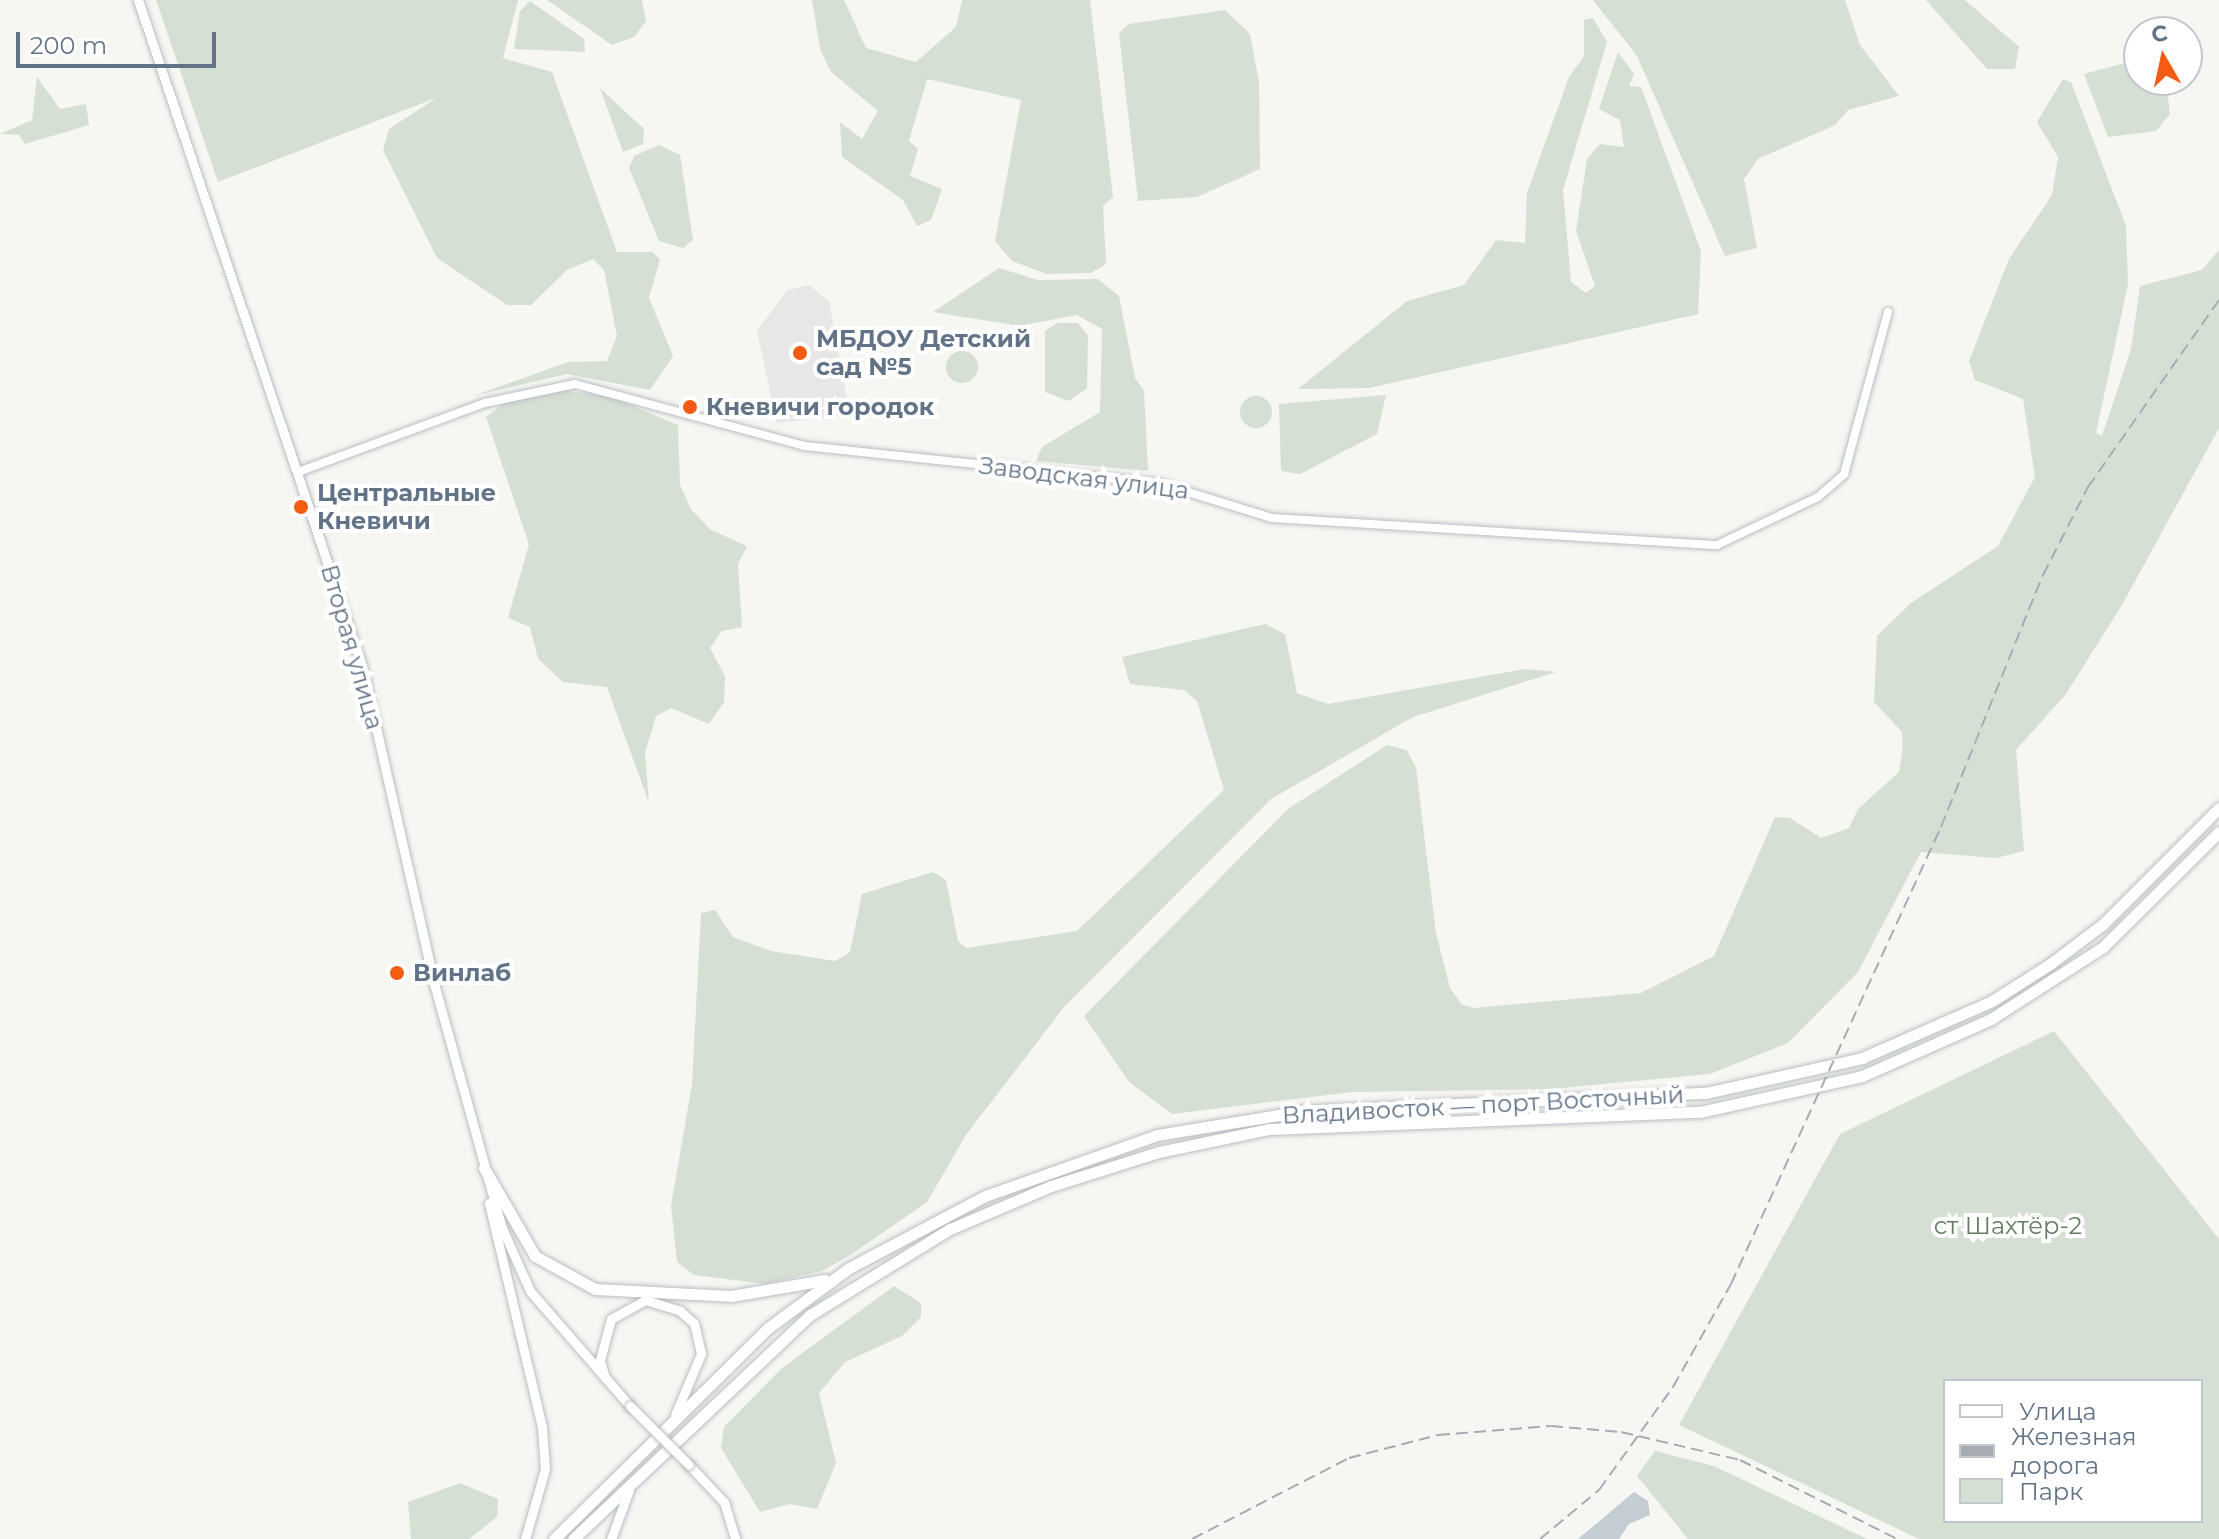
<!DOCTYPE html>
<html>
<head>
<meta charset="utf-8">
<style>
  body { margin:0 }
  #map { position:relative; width:2219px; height:1539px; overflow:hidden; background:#f6f7f2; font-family:Montserrat,sans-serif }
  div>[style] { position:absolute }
  .built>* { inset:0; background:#e7e8e6 }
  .green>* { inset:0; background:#d6dfd3 }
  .round { border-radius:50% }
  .water>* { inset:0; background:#c3cdd3 }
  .roads { filter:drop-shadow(0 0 2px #b9bec3) drop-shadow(0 0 2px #b9bec3) }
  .secondary>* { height:8px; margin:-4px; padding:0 4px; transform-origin:4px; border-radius:4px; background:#fff }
  .primary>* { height:9px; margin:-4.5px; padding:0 4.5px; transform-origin:4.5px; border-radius:4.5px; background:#fff }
  .highway>* { height:11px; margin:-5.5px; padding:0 5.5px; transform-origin:5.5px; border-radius:5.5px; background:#fff }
  .rail>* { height:2px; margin-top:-1px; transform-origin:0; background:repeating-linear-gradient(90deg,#a7acb3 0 12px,transparent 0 18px) }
  .bridges { filter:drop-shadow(0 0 2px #babdc1) drop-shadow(0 0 2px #babdc1) }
  .primary-bridge>* { height:9px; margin:-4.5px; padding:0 4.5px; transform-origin:4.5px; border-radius:4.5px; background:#fff }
  .dots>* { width:22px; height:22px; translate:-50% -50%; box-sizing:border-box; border:4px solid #fff; border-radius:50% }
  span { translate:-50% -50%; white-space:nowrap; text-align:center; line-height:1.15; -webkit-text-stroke:8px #fff; paint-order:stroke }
  .poi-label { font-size:24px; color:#627387; font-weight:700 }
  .left { translate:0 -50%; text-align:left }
  .street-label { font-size:24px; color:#627387 }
  .park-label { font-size:24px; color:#657d62 }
  .legend { position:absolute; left:1943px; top:1379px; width:260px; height:144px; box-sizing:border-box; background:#fff; border:2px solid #c0c7cf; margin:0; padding:10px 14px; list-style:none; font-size:24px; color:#627387 }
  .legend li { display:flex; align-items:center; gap:16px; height:40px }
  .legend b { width:40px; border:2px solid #c0c7cf }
  .north { position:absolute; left:2123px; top:16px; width:80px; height:80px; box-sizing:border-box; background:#fff; border:2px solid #c0c7cf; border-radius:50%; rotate:351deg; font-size:22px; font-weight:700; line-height:32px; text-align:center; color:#627387 }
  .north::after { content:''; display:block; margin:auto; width:28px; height:36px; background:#f55b13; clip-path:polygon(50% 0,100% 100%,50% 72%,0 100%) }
  .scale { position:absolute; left:16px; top:32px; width:200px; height:36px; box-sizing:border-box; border:4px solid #627387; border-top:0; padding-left:10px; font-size:24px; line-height:28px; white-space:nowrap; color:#627387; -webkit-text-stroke:6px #fff; paint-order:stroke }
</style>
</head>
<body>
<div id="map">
  <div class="built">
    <div style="clip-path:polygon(809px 285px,829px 301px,847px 399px,840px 416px,777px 423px,757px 331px,787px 290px)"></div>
  </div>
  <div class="green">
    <div style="clip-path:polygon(156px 0,518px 0,503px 58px,552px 72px,617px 252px,652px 252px,660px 259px,649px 298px,673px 356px,650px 390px,567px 374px,473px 396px,568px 362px,607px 361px,617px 336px,604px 270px,593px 259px,567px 270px,531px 305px,507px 305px,437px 258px,383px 150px,389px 129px,436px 98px,218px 182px)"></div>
    <div style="clip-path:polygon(547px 0,642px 0,646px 21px,634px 37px,612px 45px)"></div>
    <div style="clip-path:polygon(844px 0,866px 48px,916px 62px,956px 27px,962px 0,1090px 0,1113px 197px,1103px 206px,1106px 264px,1091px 273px,1047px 274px,1012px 261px,995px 241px,1021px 100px,927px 79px,909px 141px,918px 149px,910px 176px,942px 189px,931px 220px,917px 226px,903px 200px,842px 157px,840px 122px,862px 139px,878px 111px,831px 72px,820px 49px,812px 0)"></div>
    <div style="clip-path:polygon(1593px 0,1845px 0,1860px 45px,1899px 96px,1848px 110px,1835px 125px,1758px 159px,1744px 179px,1757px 248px,1725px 256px,1637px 56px)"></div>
    <div style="clip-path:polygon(1926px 0,1965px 0,2019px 47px,2015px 69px,1987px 69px)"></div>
    <div style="clip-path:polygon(530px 1px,584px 39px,585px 52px,514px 49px,520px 11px)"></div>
    <div style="clip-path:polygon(1225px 10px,1250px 34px,1259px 82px,1260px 169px,1197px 197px,1138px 201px,1119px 33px,1129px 24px)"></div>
    <div style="clip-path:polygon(1593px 18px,1607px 42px,1563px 190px,1571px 282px,1586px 293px,1595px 286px,1576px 231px,1587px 159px,1600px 144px,1624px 147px,1620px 120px,1599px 109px,1618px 52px,1634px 74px,1629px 86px,1641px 87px,1701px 251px,1698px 314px,1369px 388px,1298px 389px,1407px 301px,1464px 285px,1496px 240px,1525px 243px,1527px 193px,1569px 77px,1584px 56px,1584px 20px)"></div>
    <div style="clip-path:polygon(2139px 59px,2139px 80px,2166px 80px,2170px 114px,2156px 131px,2108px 137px,2084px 74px)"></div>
    <div style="clip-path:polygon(37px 77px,60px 109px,86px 104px,89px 125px,25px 144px,19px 135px,0 134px,32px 120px)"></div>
    <div style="clip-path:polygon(2063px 79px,2071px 82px,2126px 226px,2128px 284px,2096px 433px,2102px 436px,2131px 349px,2140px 286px,2202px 270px,2219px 250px,2219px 428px,2122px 605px,2066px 694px,2016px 750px,2024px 851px,1996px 858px,1921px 852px,1858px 972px,1788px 1043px,1710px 1074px,1551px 1089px,1353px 1092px,1172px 1114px,1129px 1082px,1084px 1016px,1288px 809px,1387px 745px,1407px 750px,1416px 768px,1436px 933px,1450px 988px,1462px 1005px,1474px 1008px,1641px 993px,1714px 956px,1775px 817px,1790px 818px,1821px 838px,1849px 828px,1858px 809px,1899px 772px,1903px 746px,1902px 732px,1874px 702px,1877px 636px,1911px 603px,1998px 546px,2035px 477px,2023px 399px,1975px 380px,1969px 361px,2009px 259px,2052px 195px,2058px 157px,2037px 122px)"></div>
    <div style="clip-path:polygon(600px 88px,644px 129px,643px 144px,623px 152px)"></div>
    <div style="clip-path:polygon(659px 145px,680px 155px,693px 240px,683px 248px,659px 241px,629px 168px,634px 156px)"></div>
    <div style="clip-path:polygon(999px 268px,1038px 280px,1098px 279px,1119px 296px,1135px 378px,1144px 391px,1148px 471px,1036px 461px,1042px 447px,1100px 412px,1102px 329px,1077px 315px,1019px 326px,933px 312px)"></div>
    <div style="clip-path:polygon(1057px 323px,1078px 323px,1088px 336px,1087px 388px,1069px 401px,1045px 392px,1045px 331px)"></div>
    <div class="round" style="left:946px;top:351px;width:32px;height:32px"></div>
    <div style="clip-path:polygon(560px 390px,612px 397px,678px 425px,680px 485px,691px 509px,711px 530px,747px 546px,738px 564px,742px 627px,722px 631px,710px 648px,725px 676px,724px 702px,709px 724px,671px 708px,656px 716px,645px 753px,649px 803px,607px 687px,563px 682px,538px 659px,530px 627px,508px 618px,529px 544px,486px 417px,505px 403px)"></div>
    <div style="clip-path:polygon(1386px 395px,1377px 434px,1300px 474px,1281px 471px,1279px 404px)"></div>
    <div class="round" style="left:1240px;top:396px;width:32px;height:32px"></div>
    <div style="clip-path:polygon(1265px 624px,1285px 634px,1297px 693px,1328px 704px,1525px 669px,1556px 672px,1413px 717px,1271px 799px,1064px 1007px,966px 1135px,927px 1202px,852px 1254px,822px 1271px,765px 1284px,694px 1275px,677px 1262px,671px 1206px,692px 1084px,701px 913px,715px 910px,733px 937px,771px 951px,835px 961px,850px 952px,862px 894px,933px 872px,946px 880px,958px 941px,967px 948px,1077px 931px,1224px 790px,1197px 701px,1184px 690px,1130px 684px,1122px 657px)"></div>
    <div style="clip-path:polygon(evenodd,2054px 1031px,2219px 1239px,2219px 1539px,1919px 1539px,1679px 1425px,1840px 1134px,2054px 1031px,1945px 1381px,2201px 1381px,2201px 1521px,1945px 1521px,1945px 1381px)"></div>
    <div style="clip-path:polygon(894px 1286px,921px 1303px,921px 1317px,902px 1336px,845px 1362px,819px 1393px,836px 1463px,817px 1509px,789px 1504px,760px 1512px,721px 1448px,724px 1427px,782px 1368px)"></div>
    <div style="clip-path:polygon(1655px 1451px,1714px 1466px,1867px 1539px,1688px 1539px,1637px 1476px)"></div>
    <div style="clip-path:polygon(460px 1483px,498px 1499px,497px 1517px,469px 1539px,411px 1539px,408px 1502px)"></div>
  </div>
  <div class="water">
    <div style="clip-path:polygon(1634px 1492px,1648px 1501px,1650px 1515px,1629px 1524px,1619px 1539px,1578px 1539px)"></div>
  </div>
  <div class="roads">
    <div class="secondary">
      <div style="left:298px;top:472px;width:199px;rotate:-20.3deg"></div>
      <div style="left:485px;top:403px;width:92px;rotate:-11.9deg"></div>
      <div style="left:575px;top:384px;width:237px;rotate:15.1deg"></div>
      <div style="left:804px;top:446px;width:357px;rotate:6deg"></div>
      <div style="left:1159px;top:483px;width:118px;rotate:17.2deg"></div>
      <div style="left:1272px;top:518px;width:446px;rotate:3.5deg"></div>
      <div style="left:1717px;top:545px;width:112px;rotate:-25.4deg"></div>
      <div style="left:1818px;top:497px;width:35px;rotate:-41deg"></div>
      <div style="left:1844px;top:474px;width:168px;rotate:-74.8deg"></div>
    </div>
    <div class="primary">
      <div style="left:138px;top:0;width:703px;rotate:71.41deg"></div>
      <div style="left:362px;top:666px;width:329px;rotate:77.2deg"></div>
      <div style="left:435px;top:987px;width:250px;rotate:74.5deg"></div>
      <div style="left:502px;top:1228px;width:69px;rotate:66deg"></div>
      <div style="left:530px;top:1291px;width:152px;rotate:49deg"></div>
      <div style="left:489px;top:1203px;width:230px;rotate:76.7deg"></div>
      <div style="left:542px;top:1427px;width:42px;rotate:85.9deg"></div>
      <div style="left:545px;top:1469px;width:73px;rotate:105.9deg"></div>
      <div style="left:605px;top:1378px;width:19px;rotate:-106deg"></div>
      <div style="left:600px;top:1360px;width:42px;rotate:-75deg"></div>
      <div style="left:611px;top:1319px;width:39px;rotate:-29deg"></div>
      <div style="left:645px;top:1300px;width:37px;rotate:17deg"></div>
      <div style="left:680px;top:1311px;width:18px;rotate:41deg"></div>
      <div style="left:694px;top:1323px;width:32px;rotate:77deg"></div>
      <div style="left:701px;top:1354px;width:66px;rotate:113.1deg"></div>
      <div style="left:689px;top:1465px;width:51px;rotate:46.6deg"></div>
      <div style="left:724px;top:1502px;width:39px;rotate:73deg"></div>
      <div style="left:611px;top:1539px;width:52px;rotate:-69.8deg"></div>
    </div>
    <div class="highway">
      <div style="left:484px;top:1168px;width:102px;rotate:59.9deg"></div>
      <div style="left:535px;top:1256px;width:68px;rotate:28.8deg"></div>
      <div style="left:595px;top:1289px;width:136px;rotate:2.9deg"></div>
      <div style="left:731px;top:1296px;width:95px;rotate:-9.7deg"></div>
      <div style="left:554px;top:1539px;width:301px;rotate:-44.6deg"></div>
      <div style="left:768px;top:1328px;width:101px;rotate:-36.5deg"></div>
      <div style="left:849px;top:1268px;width:154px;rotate:-27.9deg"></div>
      <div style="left:985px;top:1196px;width:182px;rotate:-19.5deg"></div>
      <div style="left:1157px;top:1135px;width:149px;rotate:-9.3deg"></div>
      <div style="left:1304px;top:1111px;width:402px;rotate:-2.6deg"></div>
      <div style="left:1706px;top:1093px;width:160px;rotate:-12.6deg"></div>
      <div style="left:1862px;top:1058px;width:142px;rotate:-23.7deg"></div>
      <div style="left:1992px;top:1001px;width:69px;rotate:-32.5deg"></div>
      <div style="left:2050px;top:964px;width:66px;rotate:-37deg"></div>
      <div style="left:2103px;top:924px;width:164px;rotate:-45deg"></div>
      <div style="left:573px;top:1539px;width:326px;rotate:-43.4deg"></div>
      <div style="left:810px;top:1315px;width:164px;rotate:-31.6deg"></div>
      <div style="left:950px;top:1229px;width:110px;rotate:-23.1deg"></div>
      <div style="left:1051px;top:1186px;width:113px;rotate:-17.5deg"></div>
      <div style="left:1159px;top:1152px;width:112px;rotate:-11.8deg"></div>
      <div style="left:1269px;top:1129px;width:431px;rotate:-2.3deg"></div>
      <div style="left:1700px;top:1112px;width:166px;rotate:-12.5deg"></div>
      <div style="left:1862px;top:1076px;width:141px;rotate:-23.8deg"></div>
      <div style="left:1991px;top:1019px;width:133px;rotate:-32.7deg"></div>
      <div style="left:2103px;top:947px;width:163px;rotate:-44.8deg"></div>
    </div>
  </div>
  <div class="rail">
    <div style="left:1192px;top:1539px;width:177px;rotate:-27.3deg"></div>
    <div style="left:1349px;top:1458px;width:92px;rotate:-14.5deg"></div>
    <div style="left:1438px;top:1435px;width:113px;rotate:-4.6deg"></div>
    <div style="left:1551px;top:1426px;width:70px;rotate:4.9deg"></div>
    <div style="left:1621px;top:1432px;width:122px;rotate:13.2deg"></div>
    <div style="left:1740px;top:1460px;width:176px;rotate:26.7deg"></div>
    <div style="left:1540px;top:1539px;width:77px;rotate:-39.7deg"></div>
    <div style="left:1599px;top:1490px;width:127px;rotate:-54.3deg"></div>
    <div style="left:1673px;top:1387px;width:118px;rotate:-60.6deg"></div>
    <div style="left:1731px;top:1284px;width:503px;rotate:-65.32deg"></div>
    <div style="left:1941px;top:827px;width:272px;rotate:-68deg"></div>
    <div style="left:2043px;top:575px;width:99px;rotate:-62.9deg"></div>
    <div style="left:2088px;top:487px;width:228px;rotate:-55deg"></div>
  </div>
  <div class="bridges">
    <div class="primary-bridge">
      <div style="left:630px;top:1406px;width:83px;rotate:45deg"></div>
    </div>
  </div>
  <div class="dots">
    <div style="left:800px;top:353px;background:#f55b13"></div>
    <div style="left:690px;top:407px;background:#f55b13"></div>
    <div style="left:301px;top:507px;background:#f55b13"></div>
    <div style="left:397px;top:973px;background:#f55b13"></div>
  </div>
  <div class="poi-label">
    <span class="left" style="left:816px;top:353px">МБДОУ Детский<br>сад №5</span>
    <span class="left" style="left:706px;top:407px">Кневичи городок</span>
    <span class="left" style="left:317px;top:507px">Центральные<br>Кневичи</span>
    <span class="left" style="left:413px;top:973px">Винлаб</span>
  </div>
  <div class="street-label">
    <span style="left:1084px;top:478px;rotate:7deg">Заводская улица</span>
    <span style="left:352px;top:647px;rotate:74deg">Вторая улица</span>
    <span style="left:1483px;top:1105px;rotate:-3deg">Владивосток — порт Восточный</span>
  </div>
  <div class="park-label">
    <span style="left:2008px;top:1226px">ст Шахтёр-2</span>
  </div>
  <ul class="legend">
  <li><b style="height:10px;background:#fff"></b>Улица</li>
  <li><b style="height:10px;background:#a7acb3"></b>Железная дорога</li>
  <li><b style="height:22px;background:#d6dfd3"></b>Парк</li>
  </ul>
  <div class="north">С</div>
  <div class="scale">200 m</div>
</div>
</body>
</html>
